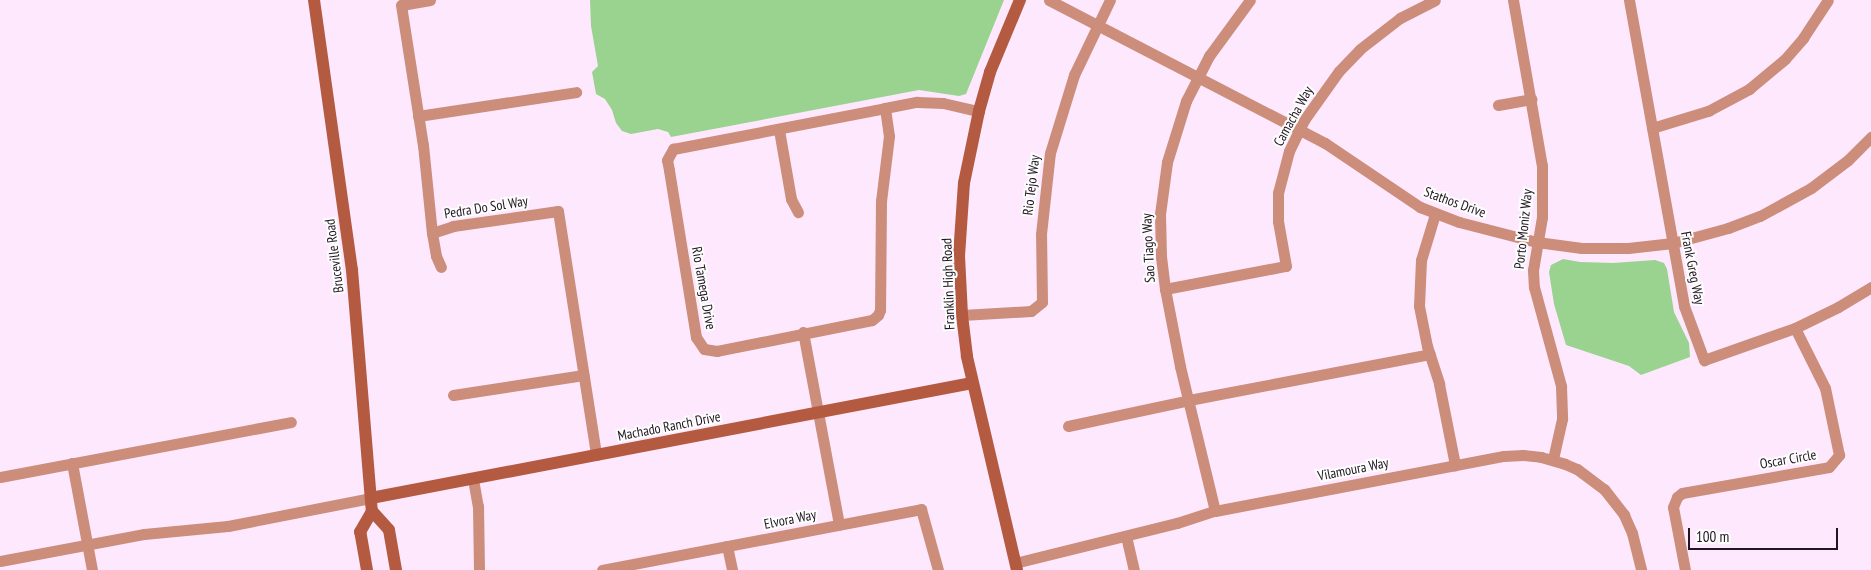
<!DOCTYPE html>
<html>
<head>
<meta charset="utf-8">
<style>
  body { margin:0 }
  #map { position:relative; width:1871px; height:570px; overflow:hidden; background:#fde8fe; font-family:"PT Sans Narrow",sans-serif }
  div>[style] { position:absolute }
  .green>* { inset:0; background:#9ad290 }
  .street>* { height:11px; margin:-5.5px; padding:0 5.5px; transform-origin:5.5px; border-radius:5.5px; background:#cc8d7b }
  .secondary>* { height:12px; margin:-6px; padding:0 6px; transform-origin:6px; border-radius:6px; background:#b45a41 }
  span { translate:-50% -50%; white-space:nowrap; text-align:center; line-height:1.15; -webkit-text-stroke:4px #fdfdfd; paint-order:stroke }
  .street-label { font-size:14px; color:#1f1620 }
  .scale { position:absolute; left:1688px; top:528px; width:150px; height:22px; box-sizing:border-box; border:2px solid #1f1620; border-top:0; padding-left:6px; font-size:15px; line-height:18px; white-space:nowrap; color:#1f1620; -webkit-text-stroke:4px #fdfdfd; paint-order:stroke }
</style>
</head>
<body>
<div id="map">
  <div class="green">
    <div style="clip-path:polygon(590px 0,1004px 0,966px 94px,959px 96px,919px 90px,671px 137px,668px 132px,658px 129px,631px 134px,622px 131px,616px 123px,612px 110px,605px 99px,596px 94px,592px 72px,598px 66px,591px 26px)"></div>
    <div style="clip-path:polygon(1563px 259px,1580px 262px,1613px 263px,1655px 260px,1664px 263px,1667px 269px,1674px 312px,1689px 343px,1690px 357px,1641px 375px,1629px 366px,1566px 345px,1554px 304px,1549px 272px,1551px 265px)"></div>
  </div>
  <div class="street">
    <div style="left:430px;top:0;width:29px;rotate:170deg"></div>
    <div style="left:401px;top:5px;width:142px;rotate:81.1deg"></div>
    <div style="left:423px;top:145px;width:88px;rotate:84.2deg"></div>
    <div style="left:432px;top:233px;width:23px;rotate:80deg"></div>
    <div style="left:436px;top:256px;width:12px;rotate:66deg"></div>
    <div style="left:1049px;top:0;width:311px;rotate:27.4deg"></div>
    <div style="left:1325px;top:143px;width:115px;rotate:34deg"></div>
    <div style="left:1420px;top:207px;width:42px;rotate:21deg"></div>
    <div style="left:1459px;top:222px;width:81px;rotate:14.4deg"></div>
    <div style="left:1537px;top:242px;width:45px;rotate:7.6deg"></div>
    <div style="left:1582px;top:248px;width:46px"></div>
    <div style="left:1628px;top:248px;width:45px;rotate:-6.3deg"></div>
    <div style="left:1673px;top:243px;width:57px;rotate:-15.3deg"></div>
    <div style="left:1728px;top:228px;width:34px;rotate:-21deg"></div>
    <div style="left:1760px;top:216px;width:58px;rotate:-28.8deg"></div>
    <div style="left:1811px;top:188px;width:46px;rotate:-37.1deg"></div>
    <div style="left:1848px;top:160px;width:33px;rotate:-45deg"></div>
    <div style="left:1513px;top:0;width:169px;rotate:80.1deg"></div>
    <div style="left:1542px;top:166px;width:51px;rotate:90deg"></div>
    <div style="left:1542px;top:217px;width:54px;rotate:99.6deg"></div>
    <div style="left:1533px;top:270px;width:17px;rotate:87deg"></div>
    <div style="left:1534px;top:287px;width:103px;rotate:74.7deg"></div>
    <div style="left:1561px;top:386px;width:33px;rotate:88deg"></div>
    <div style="left:1562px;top:419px;width:41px;rotate:102.7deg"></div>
    <div style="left:1629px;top:0;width:311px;rotate:79.8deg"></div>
    <div style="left:1684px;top:306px;width:58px;rotate:69.7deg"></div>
    <div style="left:1704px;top:360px;width:96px;rotate:-19.4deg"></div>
    <div style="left:1795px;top:328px;width:48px;rotate:-26deg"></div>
    <div style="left:1838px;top:307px;width:39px;rotate:-31deg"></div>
    <div style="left:1498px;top:105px;width:34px;rotate:-10deg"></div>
    <div style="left:885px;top:108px;width:28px;rotate:82deg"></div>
    <div style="left:889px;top:136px;width:65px;rotate:97deg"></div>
    <div style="left:881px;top:201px;width:109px;rotate:90.5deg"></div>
    <div style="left:880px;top:310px;width:5px;rotate:112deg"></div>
    <div style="left:878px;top:315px;width:8px;rotate:140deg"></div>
    <div style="left:872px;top:320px;width:158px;rotate:168.7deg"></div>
    <div style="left:717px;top:351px;width:13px;rotate:-171deg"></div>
    <div style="left:704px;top:349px;width:14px;rotate:-124deg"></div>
    <div style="left:696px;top:337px;width:169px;rotate:-99.2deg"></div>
    <div style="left:669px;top:170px;width:10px;rotate:-101deg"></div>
    <div style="left:667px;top:160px;width:13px;rotate:-61deg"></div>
    <div style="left:673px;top:149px;width:216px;rotate:-10.9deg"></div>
    <div style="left:885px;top:108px;width:33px;rotate:-11deg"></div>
    <div style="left:917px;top:102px;width:26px;rotate:2deg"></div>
    <div style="left:943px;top:103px;width:37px;rotate:13deg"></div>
    <div style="left:418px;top:116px;width:160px;rotate:-8.6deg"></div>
    <div style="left:1652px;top:128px;width:59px;rotate:-16.9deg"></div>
    <div style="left:1708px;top:111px;width:47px;rotate:-28.2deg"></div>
    <div style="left:1749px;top:89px;width:47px;rotate:-39.8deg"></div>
    <div style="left:1785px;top:59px;width:28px;rotate:-49deg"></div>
    <div style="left:1803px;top:38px;width:45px;rotate:-56.7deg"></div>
    <div style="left:779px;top:130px;width:70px;rotate:80.1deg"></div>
    <div style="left:791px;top:199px;width:15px;rotate:62deg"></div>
    <div style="left:1435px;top:214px;width:48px;rotate:106.9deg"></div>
    <div style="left:1421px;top:260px;width:46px;rotate:92.5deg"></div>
    <div style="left:1419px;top:306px;width:41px;rotate:78.7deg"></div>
    <div style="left:1427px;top:346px;width:40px;rotate:72deg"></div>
    <div style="left:1439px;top:384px;width:83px;rotate:78.8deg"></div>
    <div style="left:432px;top:233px;width:22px;rotate:-18deg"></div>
    <div style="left:453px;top:226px;width:106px;rotate:-8.1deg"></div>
    <div style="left:558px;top:211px;width:247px;rotate:81.1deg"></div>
    <div style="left:1165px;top:289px;width:123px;rotate:-10.8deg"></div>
    <div style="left:1286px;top:266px;width:46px;rotate:-100.1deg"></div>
    <div style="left:1278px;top:221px;width:28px;rotate:-90deg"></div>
    <div style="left:1278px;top:193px;width:43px;rotate:-75.3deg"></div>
    <div style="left:1289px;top:151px;width:34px;rotate:-64deg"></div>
    <div style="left:1304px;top:120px;width:60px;rotate:-54.5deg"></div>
    <div style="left:1339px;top:71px;width:30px;rotate:-46deg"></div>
    <div style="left:1360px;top:49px;width:51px;rotate:-37.8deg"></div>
    <div style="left:1400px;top:18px;width:39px;rotate:-27deg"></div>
    <div style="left:962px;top:315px;width:69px;rotate:-3.3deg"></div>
    <div style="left:1031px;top:311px;width:14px;rotate:-39deg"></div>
    <div style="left:1042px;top:302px;width:68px;rotate:-90.8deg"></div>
    <div style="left:1041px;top:234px;width:81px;rotate:-83.7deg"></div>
    <div style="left:1050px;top:153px;width:82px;rotate:-72.9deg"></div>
    <div style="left:1074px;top:75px;width:83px;rotate:-64.4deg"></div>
    <div style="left:803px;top:332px;width:196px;rotate:79.4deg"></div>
    <div style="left:453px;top:395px;width:132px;rotate:-8.7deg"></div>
    <div style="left:1068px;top:426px;width:124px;rotate:-12.1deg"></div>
    <div style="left:1189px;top:400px;width:245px;rotate:-10.8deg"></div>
    <div style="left:72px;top:463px;width:109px;rotate:79.4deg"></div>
    <div style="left:0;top:477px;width:296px;rotate:-10.7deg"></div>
    <div style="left:473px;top:479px;width:27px;rotate:80deg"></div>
    <div style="left:478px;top:506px;width:64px;rotate:89.1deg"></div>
    <div style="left:1215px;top:511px;width:149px;rotate:-103.6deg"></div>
    <div style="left:1180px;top:366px;width:78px;rotate:-101deg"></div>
    <div style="left:1165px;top:289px;width:32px;rotate:-97deg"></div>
    <div style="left:1161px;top:257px;width:43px;rotate:-91.3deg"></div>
    <div style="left:1160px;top:214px;width:52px;rotate:-82.3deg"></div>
    <div style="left:1167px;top:162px;width:64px;rotate:-72.7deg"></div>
    <div style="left:1186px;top:101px;width:51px;rotate:-62.9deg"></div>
    <div style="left:1209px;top:56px;width:69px;rotate:-53.8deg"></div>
    <div style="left:1126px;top:536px;width:35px;rotate:77deg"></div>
    <div style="left:727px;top:546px;width:25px;rotate:78deg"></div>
    <div style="left:0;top:561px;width:147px;rotate:-10.6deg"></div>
    <div style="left:144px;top:534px;width:84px;rotate:-5.4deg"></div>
    <div style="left:228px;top:526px;width:146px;rotate:-11.1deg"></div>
    <div style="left:1015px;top:563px;width:167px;rotate:-13.9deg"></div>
    <div style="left:1177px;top:523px;width:40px;rotate:-18deg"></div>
    <div style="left:1215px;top:511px;width:294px;rotate:-10.8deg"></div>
    <div style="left:1504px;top:456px;width:19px;rotate:-3deg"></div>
    <div style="left:1523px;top:455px;width:18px;rotate:6deg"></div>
    <div style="left:1541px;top:457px;width:25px;rotate:16deg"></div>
    <div style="left:1565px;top:464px;width:13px;rotate:23deg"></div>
    <div style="left:1577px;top:469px;width:34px;rotate:37deg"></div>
    <div style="left:1604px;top:489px;width:33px;rotate:52deg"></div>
    <div style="left:1624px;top:515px;width:20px;rotate:66deg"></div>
    <div style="left:1632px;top:533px;width:38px;rotate:76deg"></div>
    <div style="left:602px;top:570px;width:325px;rotate:-10.8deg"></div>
    <div style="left:921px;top:509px;width:63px;rotate:74.4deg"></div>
    <div style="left:1685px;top:570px;width:64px;rotate:-100.8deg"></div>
    <div style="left:1673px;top:507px;width:11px;rotate:-68deg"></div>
    <div style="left:1677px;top:497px;width:6px;rotate:-39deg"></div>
    <div style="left:1682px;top:493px;width:149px;rotate:-10deg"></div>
    <div style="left:1829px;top:467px;width:16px;rotate:-50deg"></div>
    <div style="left:1839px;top:455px;width:68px;rotate:-101.8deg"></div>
    <div style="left:1825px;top:388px;width:67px;rotate:-116.6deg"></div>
  </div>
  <div class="secondary">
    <div style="left:314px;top:0;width:273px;rotate:82deg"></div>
    <div style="left:352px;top:270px;width:242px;rotate:85.3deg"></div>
    <div style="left:372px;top:511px;width:25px;rotate:48deg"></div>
    <div style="left:389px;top:530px;width:41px;rotate:80.1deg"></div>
    <div style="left:371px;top:498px;width:612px;rotate:-10.83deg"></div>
    <div style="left:367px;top:570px;width:39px;rotate:-100deg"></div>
    <div style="left:360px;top:532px;width:24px;rotate:-60deg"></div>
    <div style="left:1017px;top:570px;width:220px;rotate:-103.2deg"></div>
    <div style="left:967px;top:356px;width:41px;rotate:-97deg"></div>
    <div style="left:962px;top:315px;width:59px;rotate:-92.9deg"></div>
    <div style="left:959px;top:256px;width:73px;rotate:-86.1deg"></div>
    <div style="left:964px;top:183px;width:74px;rotate:-78.2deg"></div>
    <div style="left:979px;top:111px;width:41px;rotate:-74.2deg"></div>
    <div style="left:990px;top:72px;width:78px;rotate:-67.4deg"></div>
  </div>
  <div class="street-label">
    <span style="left:1293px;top:116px;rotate:-61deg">Camacha Way</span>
    <span style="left:1031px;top:185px;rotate:-83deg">Rio Tejo Way</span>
    <span style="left:1455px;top:202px;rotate:20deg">Stathos Drive</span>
    <span style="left:486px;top:207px;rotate:-9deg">Pedra Do Sol Way</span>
    <span style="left:1523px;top:229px;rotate:-84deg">Porto Moniz Way</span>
    <span style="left:1148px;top:248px;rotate:-93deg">Sao Tiago Way</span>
    <span style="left:334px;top:256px;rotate:-97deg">Bruceville Road</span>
    <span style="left:1693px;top:268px;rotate:79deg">Frank Greg Way</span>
    <span style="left:948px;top:284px;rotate:-92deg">Franklin High Road</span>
    <span style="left:704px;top:288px;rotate:80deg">Rio Tamega Drive</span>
    <span style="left:669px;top:426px;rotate:-11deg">Machado Ranch Drive</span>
    <span style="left:1788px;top:459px;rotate:-10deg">Oscar Circle</span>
    <span style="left:1353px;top:469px;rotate:-11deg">Vilamoura Way</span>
    <span style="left:790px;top:519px;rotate:-11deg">Elvora Way</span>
  </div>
  <div class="scale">100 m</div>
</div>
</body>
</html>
